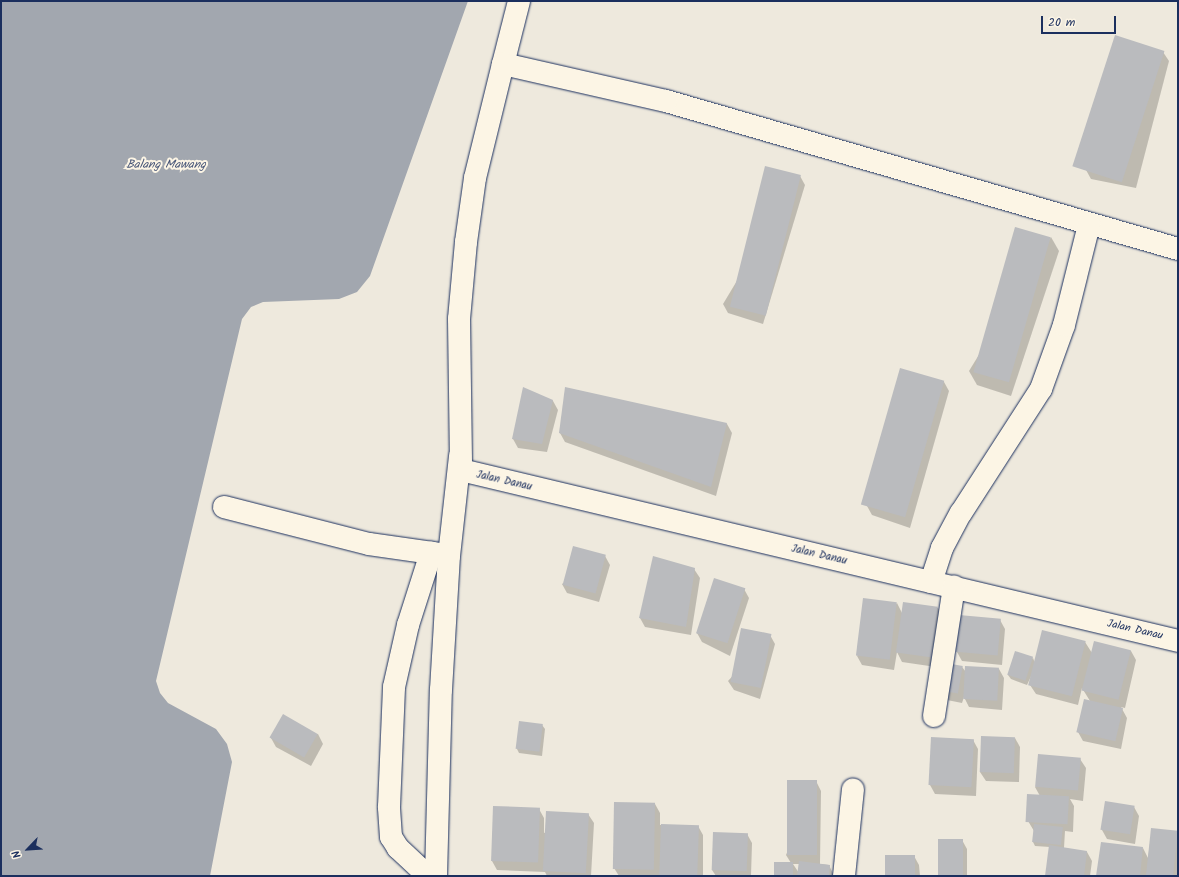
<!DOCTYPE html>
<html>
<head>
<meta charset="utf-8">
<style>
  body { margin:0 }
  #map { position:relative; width:1179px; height:877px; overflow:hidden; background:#eee9dd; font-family:Kalam,sans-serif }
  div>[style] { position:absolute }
  .water>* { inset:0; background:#a2a7af }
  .shadow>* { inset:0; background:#0003 }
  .building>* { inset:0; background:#babbbe; transform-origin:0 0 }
  .roads { filter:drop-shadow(0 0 1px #1b2f5e) drop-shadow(0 0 1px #1b2f5e) }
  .street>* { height:22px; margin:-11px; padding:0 11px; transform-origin:11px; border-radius:11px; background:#fcf5e5 }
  span { translate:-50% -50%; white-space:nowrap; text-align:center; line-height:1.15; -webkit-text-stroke:4px #fcf5e5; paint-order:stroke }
  .street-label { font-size:11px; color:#1b2f5e }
  .water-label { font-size:12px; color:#445376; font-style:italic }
  .frame { position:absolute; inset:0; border:2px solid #1b2f5e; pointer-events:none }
  .north { position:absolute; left:8px; top:829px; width:40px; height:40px; -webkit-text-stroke:3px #fcf5e5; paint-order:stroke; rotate:245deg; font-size:11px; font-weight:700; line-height:16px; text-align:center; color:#1b2f5e }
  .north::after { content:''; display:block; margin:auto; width:14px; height:18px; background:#1b2f5e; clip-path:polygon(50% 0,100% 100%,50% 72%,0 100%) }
  .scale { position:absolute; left:1041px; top:16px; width:75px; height:18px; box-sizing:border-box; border:2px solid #1b2f5e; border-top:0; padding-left:5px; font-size:12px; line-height:14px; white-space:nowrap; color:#1b2f5e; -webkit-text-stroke:3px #fcf5e5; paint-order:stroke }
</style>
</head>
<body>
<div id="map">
  <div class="water">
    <div style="clip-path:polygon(1px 1px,468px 1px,370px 276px,357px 292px,339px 299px,263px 302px,251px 307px,242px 319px,156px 681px,160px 693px,168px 703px,216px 729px,227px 744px,232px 762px,210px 876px,1px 876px)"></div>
  </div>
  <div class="shadow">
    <div style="clip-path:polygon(1163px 52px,1169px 61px,1136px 188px,1091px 179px,1086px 170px)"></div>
    <div style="clip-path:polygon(800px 176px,805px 185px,763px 324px,728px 313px,723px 304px)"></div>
    <div style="clip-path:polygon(1051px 237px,1059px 251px,1011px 396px,977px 385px,969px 371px)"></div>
    <div style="clip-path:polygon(901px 370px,944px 382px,949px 391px,910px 528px,872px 515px,867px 506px)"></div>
    <div style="clip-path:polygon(566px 388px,727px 424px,732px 433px,716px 496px,565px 442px,560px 433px)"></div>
    <div style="clip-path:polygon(524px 389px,553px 401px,558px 410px,547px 452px,518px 448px,513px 439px)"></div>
    <div style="clip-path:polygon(605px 556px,610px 565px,599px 602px,567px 593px,562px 584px)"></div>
    <div style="clip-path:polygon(694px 569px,700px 578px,691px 635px,645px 627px,640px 618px)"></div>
    <div style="clip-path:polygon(744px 589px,749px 598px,730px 656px,702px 642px,697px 633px)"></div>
    <div style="clip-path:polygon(897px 603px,902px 613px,938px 608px,943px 617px,936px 667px,902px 662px,897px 652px,894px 670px,862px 665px,857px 656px)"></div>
    <div style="clip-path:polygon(960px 616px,1000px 620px,1005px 629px,1002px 665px,962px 661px,957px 652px)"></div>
    <div style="clip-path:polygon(770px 635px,775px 644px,760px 699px,734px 690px,728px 681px)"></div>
    <div style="clip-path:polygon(1085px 642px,1092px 653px,1094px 643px,1131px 651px,1136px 660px,1125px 708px,1121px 707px,1127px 718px,1121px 749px,1083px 741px,1078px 732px,1090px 701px,1082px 688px,1078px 705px,1036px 694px,1030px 685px,1033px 672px,1027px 685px,1011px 679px,1008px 675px,1033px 658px,1035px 663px)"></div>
    <div style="clip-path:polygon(962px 667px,966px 672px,999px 669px,1004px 678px,1002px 710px,969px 707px,964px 697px,962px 703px,947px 700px,942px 691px)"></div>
    <div style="clip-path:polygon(542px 725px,545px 729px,542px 756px,519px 753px,517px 749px)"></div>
    <div style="clip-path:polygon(318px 734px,323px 744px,311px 766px,276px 747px,271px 738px)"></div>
    <div style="clip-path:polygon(1015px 738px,1020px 747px,1019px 782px,986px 781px,980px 772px)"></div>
    <div style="clip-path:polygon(973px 740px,978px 749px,976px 796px,935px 794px,930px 785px)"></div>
    <div style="clip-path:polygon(1080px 759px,1086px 768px,1083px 801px,1070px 799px,1074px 806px,1073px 832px,1065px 831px,1064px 848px,1087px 852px,1092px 861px,1090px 876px,1046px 876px,1050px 847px,1035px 846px,1033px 842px,1034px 831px,1028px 821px,1040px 796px,1035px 787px)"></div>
    <div style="clip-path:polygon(evenodd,816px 781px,821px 791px,820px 864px,829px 865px,834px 876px,775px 876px,791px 863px,786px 855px,816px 781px,793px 864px,799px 864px,799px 873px,793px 864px)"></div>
    <div style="clip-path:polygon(655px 804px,660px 813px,660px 825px,698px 826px,703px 835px,703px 876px,619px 876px,614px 868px)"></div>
    <div style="clip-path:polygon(494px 807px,539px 809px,544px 818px,544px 833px,588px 814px,594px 823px,591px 876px,547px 876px,545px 872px,497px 870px,492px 861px)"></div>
    <div style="clip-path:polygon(1134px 807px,1139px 816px,1135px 844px,1107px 839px,1102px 830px)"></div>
    <div style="clip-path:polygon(1152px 829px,1178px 832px,1178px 876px,1097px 876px,1143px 848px,1148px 858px)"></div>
    <div style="clip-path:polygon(714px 833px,747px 834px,752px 843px,751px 876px,716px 876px,712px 870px)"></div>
    <div style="clip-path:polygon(962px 840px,967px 849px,967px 876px,939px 876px)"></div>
    <div style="clip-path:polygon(914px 856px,919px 865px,920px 876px,886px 876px)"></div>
  </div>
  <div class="building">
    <div style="left:1115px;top:35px;width:52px;height:138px;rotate:18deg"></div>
    <div style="left:765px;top:166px;width:37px;height:145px;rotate:14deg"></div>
    <div style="left:1015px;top:227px;width:37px;height:151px;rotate:16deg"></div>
    <div style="left:900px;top:368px;width:46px;height:142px;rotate:16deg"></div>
    <div style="clip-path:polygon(523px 387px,553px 400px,542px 444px,512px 439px)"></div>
    <div style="clip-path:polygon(565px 387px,727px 423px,711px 487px,559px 433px)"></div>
    <div style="left:573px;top:546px;width:34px;height:40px;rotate:15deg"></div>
    <div style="clip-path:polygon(653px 556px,695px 568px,686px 627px,639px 618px)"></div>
    <div style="left:714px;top:578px;width:33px;height:58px;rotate:18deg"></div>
    <div style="left:863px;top:598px;width:34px;height:58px;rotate:7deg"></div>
    <div style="left:903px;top:602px;width:35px;height:51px;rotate:8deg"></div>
    <div style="left:959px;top:615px;width:42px;height:37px;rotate:5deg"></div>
    <div style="left:741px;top:628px;width:31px;height:55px;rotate:11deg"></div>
    <div style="left:1042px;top:630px;width:45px;height:57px;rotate:14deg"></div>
    <div style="left:1094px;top:641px;width:38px;height:51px;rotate:14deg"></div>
    <div style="left:1015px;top:651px;width:19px;height:25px;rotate:18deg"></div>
    <div style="left:946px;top:663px;width:17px;height:28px;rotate:10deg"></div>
    <div style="left:965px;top:666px;width:34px;height:33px;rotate:3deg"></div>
    <div style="left:1084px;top:699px;width:40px;height:34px;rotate:13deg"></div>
    <div style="left:283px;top:714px;width:40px;height:27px;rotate:30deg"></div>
    <div style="left:519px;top:721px;width:24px;height:28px;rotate:7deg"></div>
    <div style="left:981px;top:736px;width:34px;height:36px;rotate:2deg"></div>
    <div style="left:931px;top:737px;width:43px;height:48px;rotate:3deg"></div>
    <div style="left:1038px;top:754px;width:43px;height:33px;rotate:5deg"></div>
    <div style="left:787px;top:780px;width:30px;height:75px"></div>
    <div style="left:1027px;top:794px;width:42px;height:28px;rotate:3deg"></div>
    <div style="left:1105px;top:801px;width:30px;height:29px;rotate:9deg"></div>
    <div style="left:614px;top:802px;width:41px;height:67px;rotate:1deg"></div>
    <div style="left:493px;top:806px;width:47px;height:55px;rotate:2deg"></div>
    <div style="left:546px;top:811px;width:43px;height:60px;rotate:3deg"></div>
    <div style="left:661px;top:824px;width:38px;height:52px;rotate:2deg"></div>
    <div style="left:1034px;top:824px;width:29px;height:18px;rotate:6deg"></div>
    <div style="left:1151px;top:828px;width:27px;height:48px;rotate:6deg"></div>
    <div style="left:713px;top:832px;width:35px;height:38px;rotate:2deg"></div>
    <div style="left:938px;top:839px;width:25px;height:37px"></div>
    <div style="clip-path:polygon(1101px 842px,1143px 847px,1140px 876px,1096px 876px)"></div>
    <div style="clip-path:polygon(1049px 845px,1087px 851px,1084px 876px,1045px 876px)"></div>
    <div style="left:885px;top:855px;width:30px;height:21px"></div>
    <div style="clip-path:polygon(799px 861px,830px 865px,829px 876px,797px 876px)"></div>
    <div style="left:774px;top:862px;width:19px;height:14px"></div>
  </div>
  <div class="roads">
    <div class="street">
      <div style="left:503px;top:64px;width:65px;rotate:-75.7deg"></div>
      <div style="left:1178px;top:249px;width:533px;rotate:-163.88deg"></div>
      <div style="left:666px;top:101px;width:167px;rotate:-167.2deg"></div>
      <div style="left:503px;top:64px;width:117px;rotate:103.8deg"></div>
      <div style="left:475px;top:178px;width:65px;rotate:98deg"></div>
      <div style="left:466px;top:242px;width:77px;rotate:95.2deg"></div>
      <div style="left:459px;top:319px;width:151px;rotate:89.2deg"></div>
      <div style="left:461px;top:470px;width:737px;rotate:13.41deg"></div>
      <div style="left:224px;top:507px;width:150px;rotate:14.3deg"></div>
      <div style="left:369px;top:544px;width:78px;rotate:8.1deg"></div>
      <div style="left:931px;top:582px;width:36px;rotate:-72deg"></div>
      <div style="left:942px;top:548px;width:40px;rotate:-62deg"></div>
      <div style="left:961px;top:513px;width:148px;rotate:-57.2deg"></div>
      <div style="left:1041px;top:389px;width:68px;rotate:-70.2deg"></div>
      <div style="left:1064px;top:325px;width:103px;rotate:-76deg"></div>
      <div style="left:934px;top:716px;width:131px;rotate:-81.2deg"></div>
      <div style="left:428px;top:876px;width:41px;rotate:-137deg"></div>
      <div style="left:398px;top:848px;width:13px;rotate:-122deg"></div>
      <div style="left:391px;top:837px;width:30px;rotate:-94deg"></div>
      <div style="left:389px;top:807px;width:120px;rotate:-87.6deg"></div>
      <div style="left:394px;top:687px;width:64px;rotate:-77.3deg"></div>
      <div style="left:408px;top:625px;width:76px;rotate:-72.3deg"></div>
      <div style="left:436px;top:876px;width:186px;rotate:-88.5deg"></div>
      <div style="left:441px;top:690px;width:134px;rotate:-86.6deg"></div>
      <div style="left:449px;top:556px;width:101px;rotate:-83.7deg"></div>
      <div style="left:844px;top:876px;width:87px;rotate:-84.1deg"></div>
    </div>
  </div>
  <div class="street-label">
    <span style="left:504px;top:481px;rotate:13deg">Jalan Danau</span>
    <span style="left:819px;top:555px;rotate:13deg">Jalan Danau</span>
    <span style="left:1135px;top:630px;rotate:13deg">Jalan Danau</span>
  </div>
  <div class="water-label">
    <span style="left:166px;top:165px">Balang Mawang</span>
  </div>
  <div class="frame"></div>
  <div class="north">N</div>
  <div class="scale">20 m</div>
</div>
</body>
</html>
